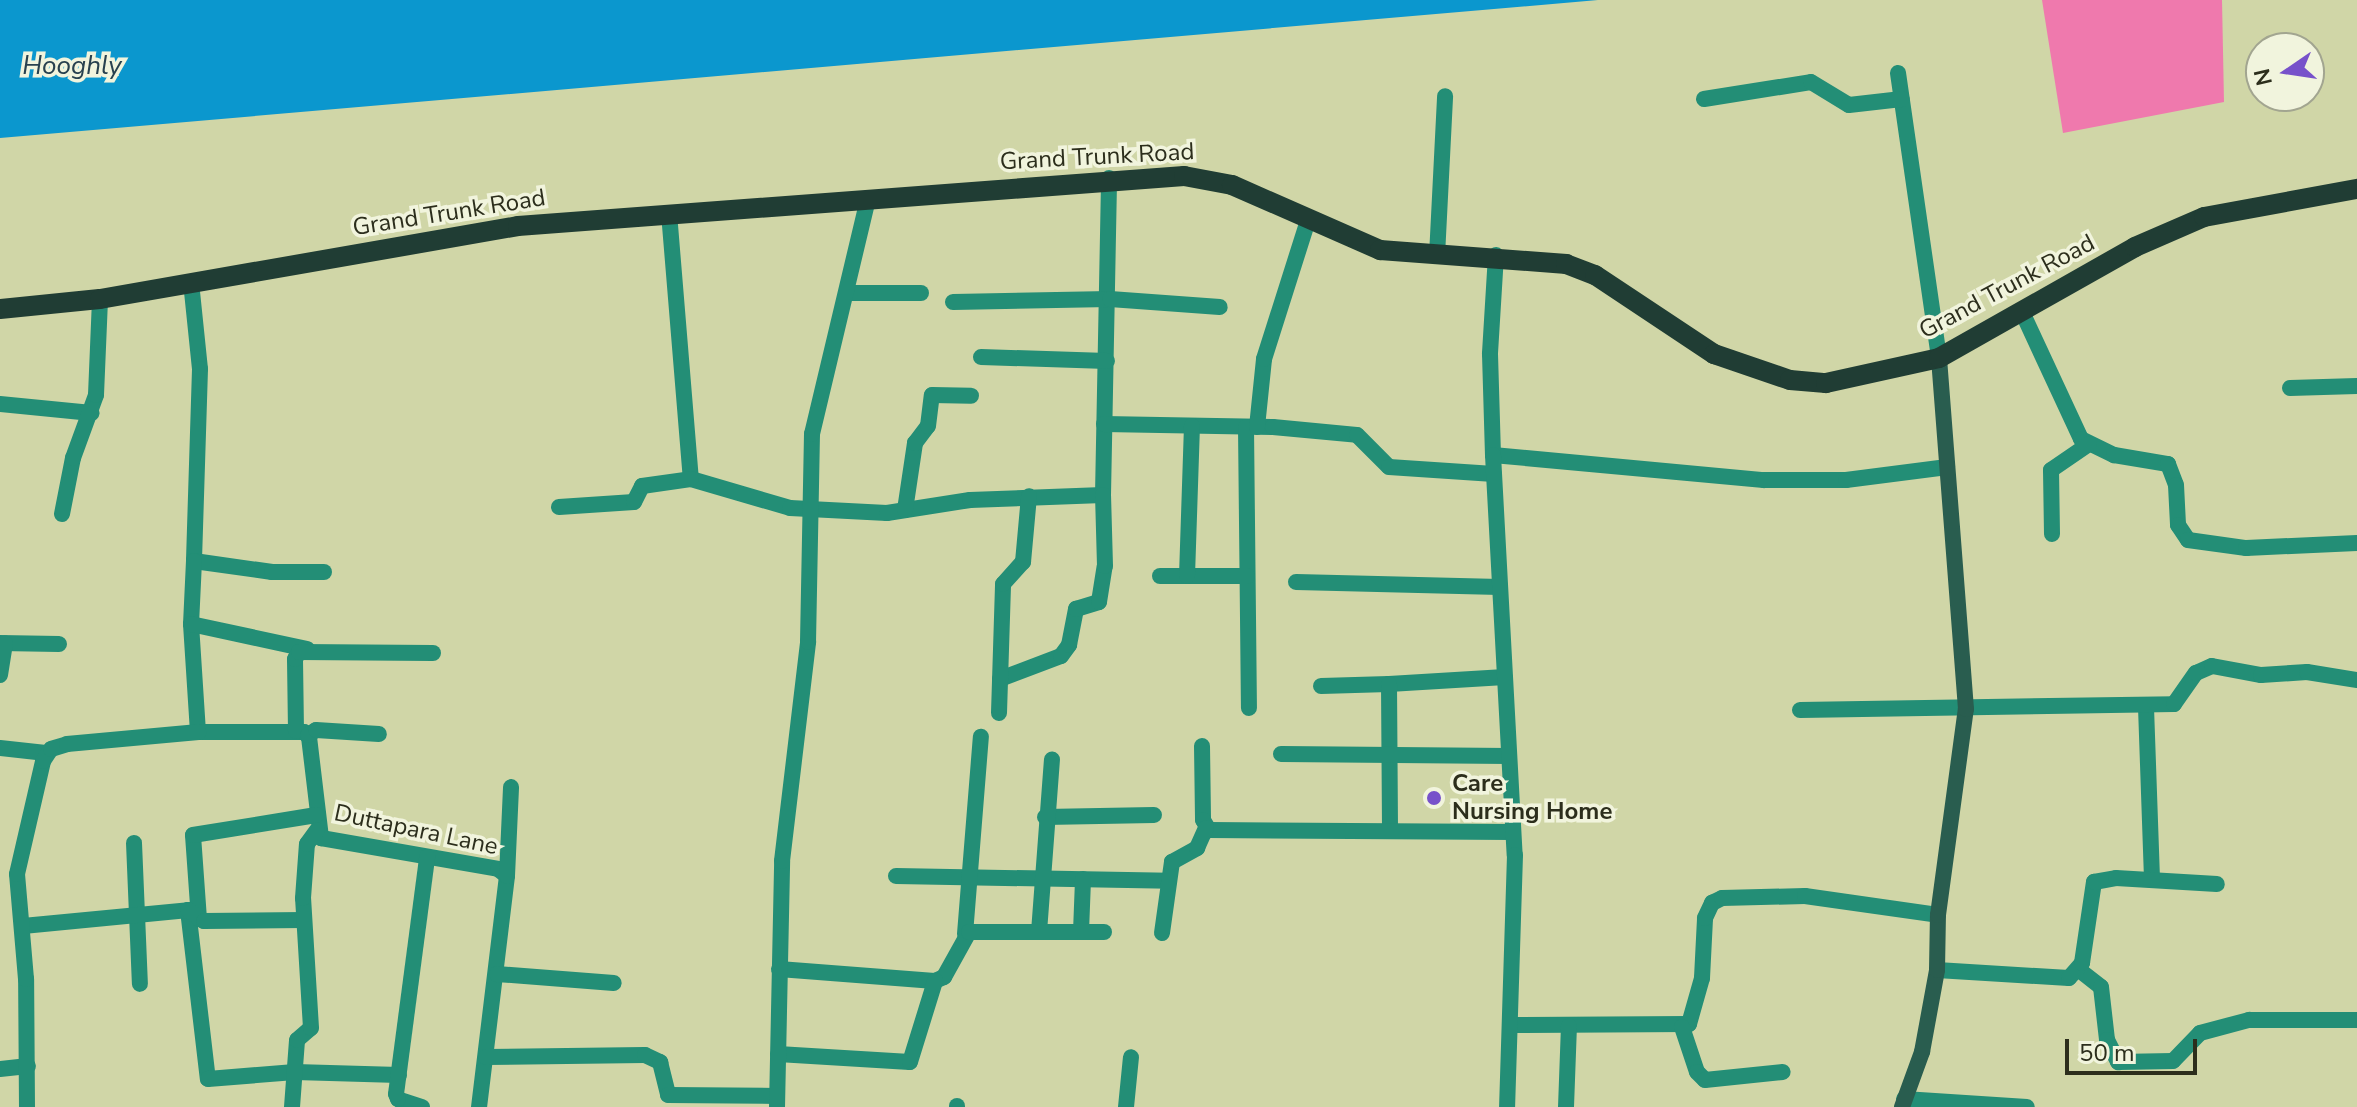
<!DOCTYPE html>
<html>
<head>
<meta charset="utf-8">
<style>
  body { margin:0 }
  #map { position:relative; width:2357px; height:1107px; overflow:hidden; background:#d0d6a7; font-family:"Nunito Sans",sans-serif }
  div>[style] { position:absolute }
  .green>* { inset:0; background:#ef79ad }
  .water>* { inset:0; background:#0b97ce }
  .minor>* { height:16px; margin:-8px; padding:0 8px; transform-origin:8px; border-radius:8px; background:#238e76 }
  .tertiary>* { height:16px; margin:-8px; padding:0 8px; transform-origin:8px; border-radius:8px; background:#238e76 }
  .secondary>* { height:16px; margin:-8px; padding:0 8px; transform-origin:8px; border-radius:8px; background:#295d4f }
  .primary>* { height:20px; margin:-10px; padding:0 10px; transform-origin:10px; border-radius:10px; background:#203d34 }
  .dots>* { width:22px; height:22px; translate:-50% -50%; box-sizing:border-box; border:4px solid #f1f4dd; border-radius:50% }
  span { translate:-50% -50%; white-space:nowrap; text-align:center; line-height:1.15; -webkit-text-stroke:7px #f1f4dd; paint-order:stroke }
  .street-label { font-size:24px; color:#2c2e1c }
  .poi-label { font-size:24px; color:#2c2e1c; font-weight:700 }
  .left { translate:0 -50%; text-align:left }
  .water-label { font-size:26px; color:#28414f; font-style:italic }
  .north { position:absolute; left:2245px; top:32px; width:80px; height:80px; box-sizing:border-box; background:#f1f4dd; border:2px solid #a2a590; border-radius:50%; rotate:257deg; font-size:22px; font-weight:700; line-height:32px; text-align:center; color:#2c2e1c }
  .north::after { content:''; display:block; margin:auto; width:28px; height:36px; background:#7751ca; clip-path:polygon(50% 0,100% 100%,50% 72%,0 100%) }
  .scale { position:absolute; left:2065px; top:1039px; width:132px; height:36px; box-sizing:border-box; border:4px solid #2c2e1c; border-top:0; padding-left:10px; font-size:24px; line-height:28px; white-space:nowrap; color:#2c2e1c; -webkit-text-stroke:6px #f1f4dd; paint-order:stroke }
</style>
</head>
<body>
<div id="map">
  <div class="green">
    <div style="clip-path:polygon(2042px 0,2222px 0,2224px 102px,2063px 133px)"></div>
  </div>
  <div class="water">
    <div style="clip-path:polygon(0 0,1598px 0,0 138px)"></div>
  </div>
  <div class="minor">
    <div style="left:1898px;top:73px;width:288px;rotate:81.8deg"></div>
    <div style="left:1704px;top:99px;width:108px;rotate:-9deg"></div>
    <div style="left:1811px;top:82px;width:44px;rotate:31.2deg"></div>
    <div style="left:1849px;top:105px;width:53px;rotate:-6.5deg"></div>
    <div style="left:669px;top:213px;width:267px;rotate:85.3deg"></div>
    <div style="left:691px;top:479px;width:103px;rotate:16.3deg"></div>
    <div style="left:790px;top:508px;width:97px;rotate:3deg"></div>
    <div style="left:887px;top:513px;width:84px;rotate:-8.9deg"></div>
    <div style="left:970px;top:500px;width:133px;rotate:-2.2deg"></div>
    <div style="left:1103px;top:495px;width:317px;rotate:-88.9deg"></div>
    <div style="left:1437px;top:256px;width:160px;rotate:-87.1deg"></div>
    <div style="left:191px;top:282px;width:87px;rotate:84.1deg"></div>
    <div style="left:200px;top:369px;width:192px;rotate:91.8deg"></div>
    <div style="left:194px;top:561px;width:79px;rotate:8deg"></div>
    <div style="left:272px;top:572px;width:52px"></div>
    <div style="left:847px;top:293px;width:74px"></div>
    <div style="left:953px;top:302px;width:157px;rotate:-1.1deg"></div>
    <div style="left:1110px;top:299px;width:110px;rotate:4.2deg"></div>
    <div style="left:2023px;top:314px;width:138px;rotate:65.1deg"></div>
    <div style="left:2081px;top:439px;width:37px;rotate:26deg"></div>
    <div style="left:2114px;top:455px;width:55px;rotate:9.5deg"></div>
    <div style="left:2168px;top:464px;width:22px;rotate:69deg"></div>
    <div style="left:2176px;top:485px;width:40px;rotate:87.1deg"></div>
    <div style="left:2178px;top:525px;width:18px;rotate:56deg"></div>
    <div style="left:2188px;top:540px;width:59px;rotate:7.9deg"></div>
    <div style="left:2246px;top:548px;width:111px;rotate:-2.6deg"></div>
    <div style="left:981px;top:357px;width:126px;rotate:1.8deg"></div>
    <div style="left:2290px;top:388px;width:67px;rotate:-1.7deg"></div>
    <div style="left:0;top:404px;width:92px;rotate:5.6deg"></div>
    <div style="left:1104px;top:424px;width:169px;rotate:1deg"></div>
    <div style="left:1273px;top:427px;width:84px;rotate:5.4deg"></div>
    <div style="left:1357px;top:435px;width:45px;rotate:45deg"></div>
    <div style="left:1389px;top:467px;width:105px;rotate:3.8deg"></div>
    <div style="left:1246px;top:427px;width:281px;rotate:89.4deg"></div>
    <div style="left:1257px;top:427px;width:68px;rotate:-84.1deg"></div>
    <div style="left:1264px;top:359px;width:146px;rotate:-72.4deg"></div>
    <div style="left:1493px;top:455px;width:272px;rotate:5.3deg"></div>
    <div style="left:1764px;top:480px;width:82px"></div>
    <div style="left:1846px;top:480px;width:102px;rotate:-7.3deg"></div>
    <div style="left:559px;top:507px;width:75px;rotate:-3.8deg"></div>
    <div style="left:634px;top:502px;width:18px;rotate:-63deg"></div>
    <div style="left:642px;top:486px;width:49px;rotate:-8.1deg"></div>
    <div style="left:905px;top:510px;width:68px;rotate:-81.5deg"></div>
    <div style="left:915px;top:443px;width:21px;rotate:-53deg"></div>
    <div style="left:928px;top:426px;width:31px;rotate:-83deg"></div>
    <div style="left:932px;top:395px;width:39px;rotate:1deg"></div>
    <div style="left:62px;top:514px;width:57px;rotate:-78.9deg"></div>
    <div style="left:73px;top:458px;width:67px;rotate:-69.9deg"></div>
    <div style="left:96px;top:395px;width:96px;rotate:-87.6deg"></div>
    <div style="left:2052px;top:534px;width:64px;rotate:-90.9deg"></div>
    <div style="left:2051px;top:470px;width:46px;rotate:-34.4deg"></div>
    <div style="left:194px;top:561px;width:63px;rotate:92.7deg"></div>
    <div style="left:191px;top:624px;width:108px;rotate:86.3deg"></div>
    <div style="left:198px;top:732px;width:106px"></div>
    <div style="left:304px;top:732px;width:7px;rotate:45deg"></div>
    <div style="left:309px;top:737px;width:102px;rotate:83.2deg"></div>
    <div style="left:321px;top:838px;width:180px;rotate:9.9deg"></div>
    <div style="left:498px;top:869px;width:11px;rotate:38deg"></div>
    <div style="left:507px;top:876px;width:233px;rotate:96.9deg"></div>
    <div style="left:1160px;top:576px;width:87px"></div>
    <div style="left:1187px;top:576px;width:150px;rotate:-88.1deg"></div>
    <div style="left:1296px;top:582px;width:204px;rotate:1.4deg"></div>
    <div style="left:191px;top:624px;width:119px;rotate:12.2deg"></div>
    <div style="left:0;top:643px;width:59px;rotate:1deg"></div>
    <div style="left:0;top:675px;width:32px;rotate:-81deg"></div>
    <div style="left:1000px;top:679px;width:65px;rotate:-20.7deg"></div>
    <div style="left:1061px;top:656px;width:14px;rotate:-54deg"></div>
    <div style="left:1069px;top:645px;width:37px;rotate:-79deg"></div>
    <div style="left:1076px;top:609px;width:24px;rotate:-17deg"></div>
    <div style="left:1099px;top:602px;width:36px;rotate:-81deg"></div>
    <div style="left:1105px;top:566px;width:71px;rotate:-91.6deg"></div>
    <div style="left:1389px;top:684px;width:116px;rotate:-3.5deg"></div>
    <div style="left:1321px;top:686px;width:68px;rotate:-1.7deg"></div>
    <div style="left:1389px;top:684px;width:147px;rotate:89.6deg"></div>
    <div style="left:2146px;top:707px;width:173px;rotate:88deg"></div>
    <div style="left:1800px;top:710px;width:374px;rotate:-0.9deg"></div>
    <div style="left:2174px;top:704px;width:38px;rotate:-55deg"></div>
    <div style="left:2196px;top:673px;width:17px;rotate:-24deg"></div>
    <div style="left:2212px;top:666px;width:50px;rotate:10.4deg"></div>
    <div style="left:2261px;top:675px;width:46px;rotate:-3.7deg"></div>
    <div style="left:2307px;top:672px;width:51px;rotate:9.1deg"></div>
    <div style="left:999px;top:713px;width:129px;rotate:-88.2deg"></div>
    <div style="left:1003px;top:584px;width:30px;rotate:-48deg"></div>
    <div style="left:1023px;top:562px;width:66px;rotate:-84.8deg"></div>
    <div style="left:296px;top:731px;width:72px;rotate:-90.8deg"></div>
    <div style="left:295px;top:659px;width:8px;rotate:-60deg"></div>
    <div style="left:299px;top:652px;width:134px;rotate:0.4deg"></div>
    <div style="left:308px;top:735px;width:9px;rotate:-32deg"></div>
    <div style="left:316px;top:730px;width:63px;rotate:3.6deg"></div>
    <div style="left:1202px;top:746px;width:74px;rotate:89.2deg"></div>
    <div style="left:1203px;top:820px;width:12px;rotate:59deg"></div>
    <div style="left:1209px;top:830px;width:304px;rotate:0.4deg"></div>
    <div style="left:0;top:748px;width:46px;rotate:6.2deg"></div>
    <div style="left:1281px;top:754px;width:228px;rotate:0.5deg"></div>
    <div style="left:1045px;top:817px;width:109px;rotate:-1.1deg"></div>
    <div style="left:134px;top:843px;width:141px;rotate:87.6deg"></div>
    <div style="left:507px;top:876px;width:89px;rotate:-87.4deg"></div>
    <div style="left:896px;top:876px;width:273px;rotate:1deg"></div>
    <div style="left:188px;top:910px;width:170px;rotate:83.3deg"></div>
    <div style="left:208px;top:1079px;width:87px;rotate:-4.6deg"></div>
    <div style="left:295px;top:1072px;width:104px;rotate:1.7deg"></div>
    <div style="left:199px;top:919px;width:84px;rotate:-94.1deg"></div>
    <div style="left:193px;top:835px;width:125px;rotate:-9.2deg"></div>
    <div style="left:23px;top:926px;width:166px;rotate:-5.5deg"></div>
    <div style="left:188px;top:910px;width:19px;rotate:35deg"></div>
    <div style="left:204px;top:921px;width:100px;rotate:-0.6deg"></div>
    <div style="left:1039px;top:932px;width:173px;rotate:-85.7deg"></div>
    <div style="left:1081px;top:932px;width:53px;rotate:-87.8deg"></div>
    <div style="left:1162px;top:933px;width:72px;rotate:-82deg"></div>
    <div style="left:1172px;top:862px;width:29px;rotate:-29deg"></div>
    <div style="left:1197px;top:848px;width:22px;rotate:-66deg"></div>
    <div style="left:965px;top:934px;width:198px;rotate:-85.4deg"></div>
    <div style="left:779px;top:969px;width:156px;rotate:4.4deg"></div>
    <div style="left:935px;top:981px;width:10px;rotate:-24deg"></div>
    <div style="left:944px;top:977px;width:51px;rotate:-60.9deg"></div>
    <div style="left:969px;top:932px;width:135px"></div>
    <div style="left:2078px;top:969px;width:29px;rotate:38deg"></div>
    <div style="left:2101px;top:987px;width:53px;rotate:83.5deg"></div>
    <div style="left:2107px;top:1040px;width:25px;rotate:63deg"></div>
    <div style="left:2118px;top:1062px;width:55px;rotate:-1deg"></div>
    <div style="left:2173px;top:1061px;width:39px;rotate:-46deg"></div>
    <div style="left:2200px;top:1033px;width:51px;rotate:-14.9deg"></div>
    <div style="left:2249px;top:1020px;width:108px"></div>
    <div style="left:1937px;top:970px;width:132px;rotate:3.5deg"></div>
    <div style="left:2069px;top:978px;width:20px;rotate:-49deg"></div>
    <div style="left:2082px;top:963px;width:82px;rotate:-81.6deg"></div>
    <div style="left:2094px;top:882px;width:22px;rotate:-10deg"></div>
    <div style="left:2116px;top:878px;width:101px;rotate:3.4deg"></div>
    <div style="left:497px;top:974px;width:117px;rotate:4.4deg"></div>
    <div style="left:1511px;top:1025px;width:178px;rotate:-0.3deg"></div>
    <div style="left:1689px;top:1024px;width:48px;rotate:-74.2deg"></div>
    <div style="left:1702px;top:978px;width:60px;rotate:-87.1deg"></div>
    <div style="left:1705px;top:918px;width:17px;rotate:-65deg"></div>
    <div style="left:1712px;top:903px;width:11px;rotate:-27deg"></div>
    <div style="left:1722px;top:898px;width:83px;rotate:-1.4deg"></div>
    <div style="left:1805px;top:896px;width:134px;rotate:8.1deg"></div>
    <div style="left:1682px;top:1027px;width:47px;rotate:71.6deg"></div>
    <div style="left:1697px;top:1072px;width:11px;rotate:45deg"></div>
    <div style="left:1705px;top:1080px;width:78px;rotate:-5.9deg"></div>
    <div style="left:778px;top:1054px;width:132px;rotate:3.5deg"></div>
    <div style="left:910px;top:1062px;width:85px;rotate:-72.8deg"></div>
    <div style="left:486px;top:1057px;width:159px;rotate:-0.7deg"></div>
    <div style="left:645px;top:1055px;width:17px;rotate:25deg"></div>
    <div style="left:660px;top:1062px;width:34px;rotate:76deg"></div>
    <div style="left:668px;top:1095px;width:109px;rotate:0.5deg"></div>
    <div style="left:0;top:1069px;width:28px;rotate:-6deg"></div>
    <div style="left:1904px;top:1099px;width:123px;rotate:3.7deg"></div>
    <div style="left:27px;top:1107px;width:128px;rotate:-90.4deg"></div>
    <div style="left:26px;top:979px;width:105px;rotate:-94.9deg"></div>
    <div style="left:17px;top:874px;width:116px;rotate:-77deg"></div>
    <div style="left:43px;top:761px;width:14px;rotate:-56deg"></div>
    <div style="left:51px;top:749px;width:17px;rotate:-17deg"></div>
    <div style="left:67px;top:744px;width:132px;rotate:-5.2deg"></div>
    <div style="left:292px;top:1107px;width:67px;rotate:-85.7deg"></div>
    <div style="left:297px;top:1040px;width:18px;rotate:-41deg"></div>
    <div style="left:311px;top:1028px;width:130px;rotate:-93.5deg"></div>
    <div style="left:303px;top:898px;width:54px;rotate:-85.8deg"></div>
    <div style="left:307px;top:844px;width:17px;rotate:-54deg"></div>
    <div style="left:422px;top:1107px;width:25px;rotate:-162deg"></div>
    <div style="left:398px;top:1099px;width:5px;rotate:-112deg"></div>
    <div style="left:396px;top:1094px;width:239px;rotate:-82.5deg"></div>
    <div style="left:957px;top:1107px;width:1px;rotate:-90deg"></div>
    <div style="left:1126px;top:1107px;width:50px;rotate:-84.3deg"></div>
    <div style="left:1566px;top:1107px;width:81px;rotate:-87.9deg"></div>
  </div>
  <div class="tertiary">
    <div style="left:1496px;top:255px;width:99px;rotate:93.5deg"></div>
    <div style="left:1490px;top:354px;width:101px;rotate:88.3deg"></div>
    <div style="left:1493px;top:455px;width:401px;rotate:86.9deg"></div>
    <div style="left:1515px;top:855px;width:252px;rotate:91.8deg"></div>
    <div style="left:777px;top:1107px;width:246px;rotate:-88.8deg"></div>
    <div style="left:782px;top:861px;width:221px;rotate:-83.2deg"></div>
    <div style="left:808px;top:642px;width:208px;rotate:-88.9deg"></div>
    <div style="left:812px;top:434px;width:242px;rotate:-76.6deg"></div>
  </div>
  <div class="secondary">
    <div style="left:1902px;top:1107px;width:59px;rotate:-70deg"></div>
    <div style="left:1922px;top:1052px;width:83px;rotate:-79.6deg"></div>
    <div style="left:1937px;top:970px;width:55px;rotate:-89deg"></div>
    <div style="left:1938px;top:915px;width:208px;rotate:-82.3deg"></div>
    <div style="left:1966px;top:709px;width:352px;rotate:-94.4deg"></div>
  </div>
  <div class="primary">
    <div style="left:0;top:309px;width:100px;rotate:-5.7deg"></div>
    <div style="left:100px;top:299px;width:424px;rotate:-9.9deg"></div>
    <div style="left:518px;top:226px;width:668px;rotate:-4.29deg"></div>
    <div style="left:1184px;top:176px;width:49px;rotate:10.6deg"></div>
    <div style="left:1232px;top:185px;width:162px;rotate:23.7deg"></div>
    <div style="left:1380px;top:250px;width:187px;rotate:4.3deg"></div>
    <div style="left:1566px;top:264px;width:31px;rotate:21deg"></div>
    <div style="left:1595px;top:275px;width:143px;rotate:33.6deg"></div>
    <div style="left:1714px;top:354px;width:80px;rotate:18.9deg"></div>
    <div style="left:1790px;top:380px;width:36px;rotate:5deg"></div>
    <div style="left:1826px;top:383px;width:116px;rotate:-12.5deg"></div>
    <div style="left:1939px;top:358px;width:225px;rotate:-29.5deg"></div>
    <div style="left:2135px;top:247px;width:75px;rotate:-23.5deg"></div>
    <div style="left:2204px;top:217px;width:156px;rotate:-10.4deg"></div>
  </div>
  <div class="dots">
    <div style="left:1434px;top:798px;background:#7751ca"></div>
  </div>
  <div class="street-label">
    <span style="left:1097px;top:157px;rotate:-3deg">Grand Trunk Road</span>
    <span style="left:449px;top:213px;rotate:-9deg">Grand Trunk Road</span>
    <span style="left:2007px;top:287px;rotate:-28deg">Grand Trunk Road</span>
    <span style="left:416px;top:830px;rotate:12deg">Duttapara Lane</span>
  </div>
  <div class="poi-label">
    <span class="left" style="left:1452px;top:798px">Care<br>Nursing Home</span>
  </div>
  <div class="water-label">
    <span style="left:72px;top:66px">Hooghly</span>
  </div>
  <div class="north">N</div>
  <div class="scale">50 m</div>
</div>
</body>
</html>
